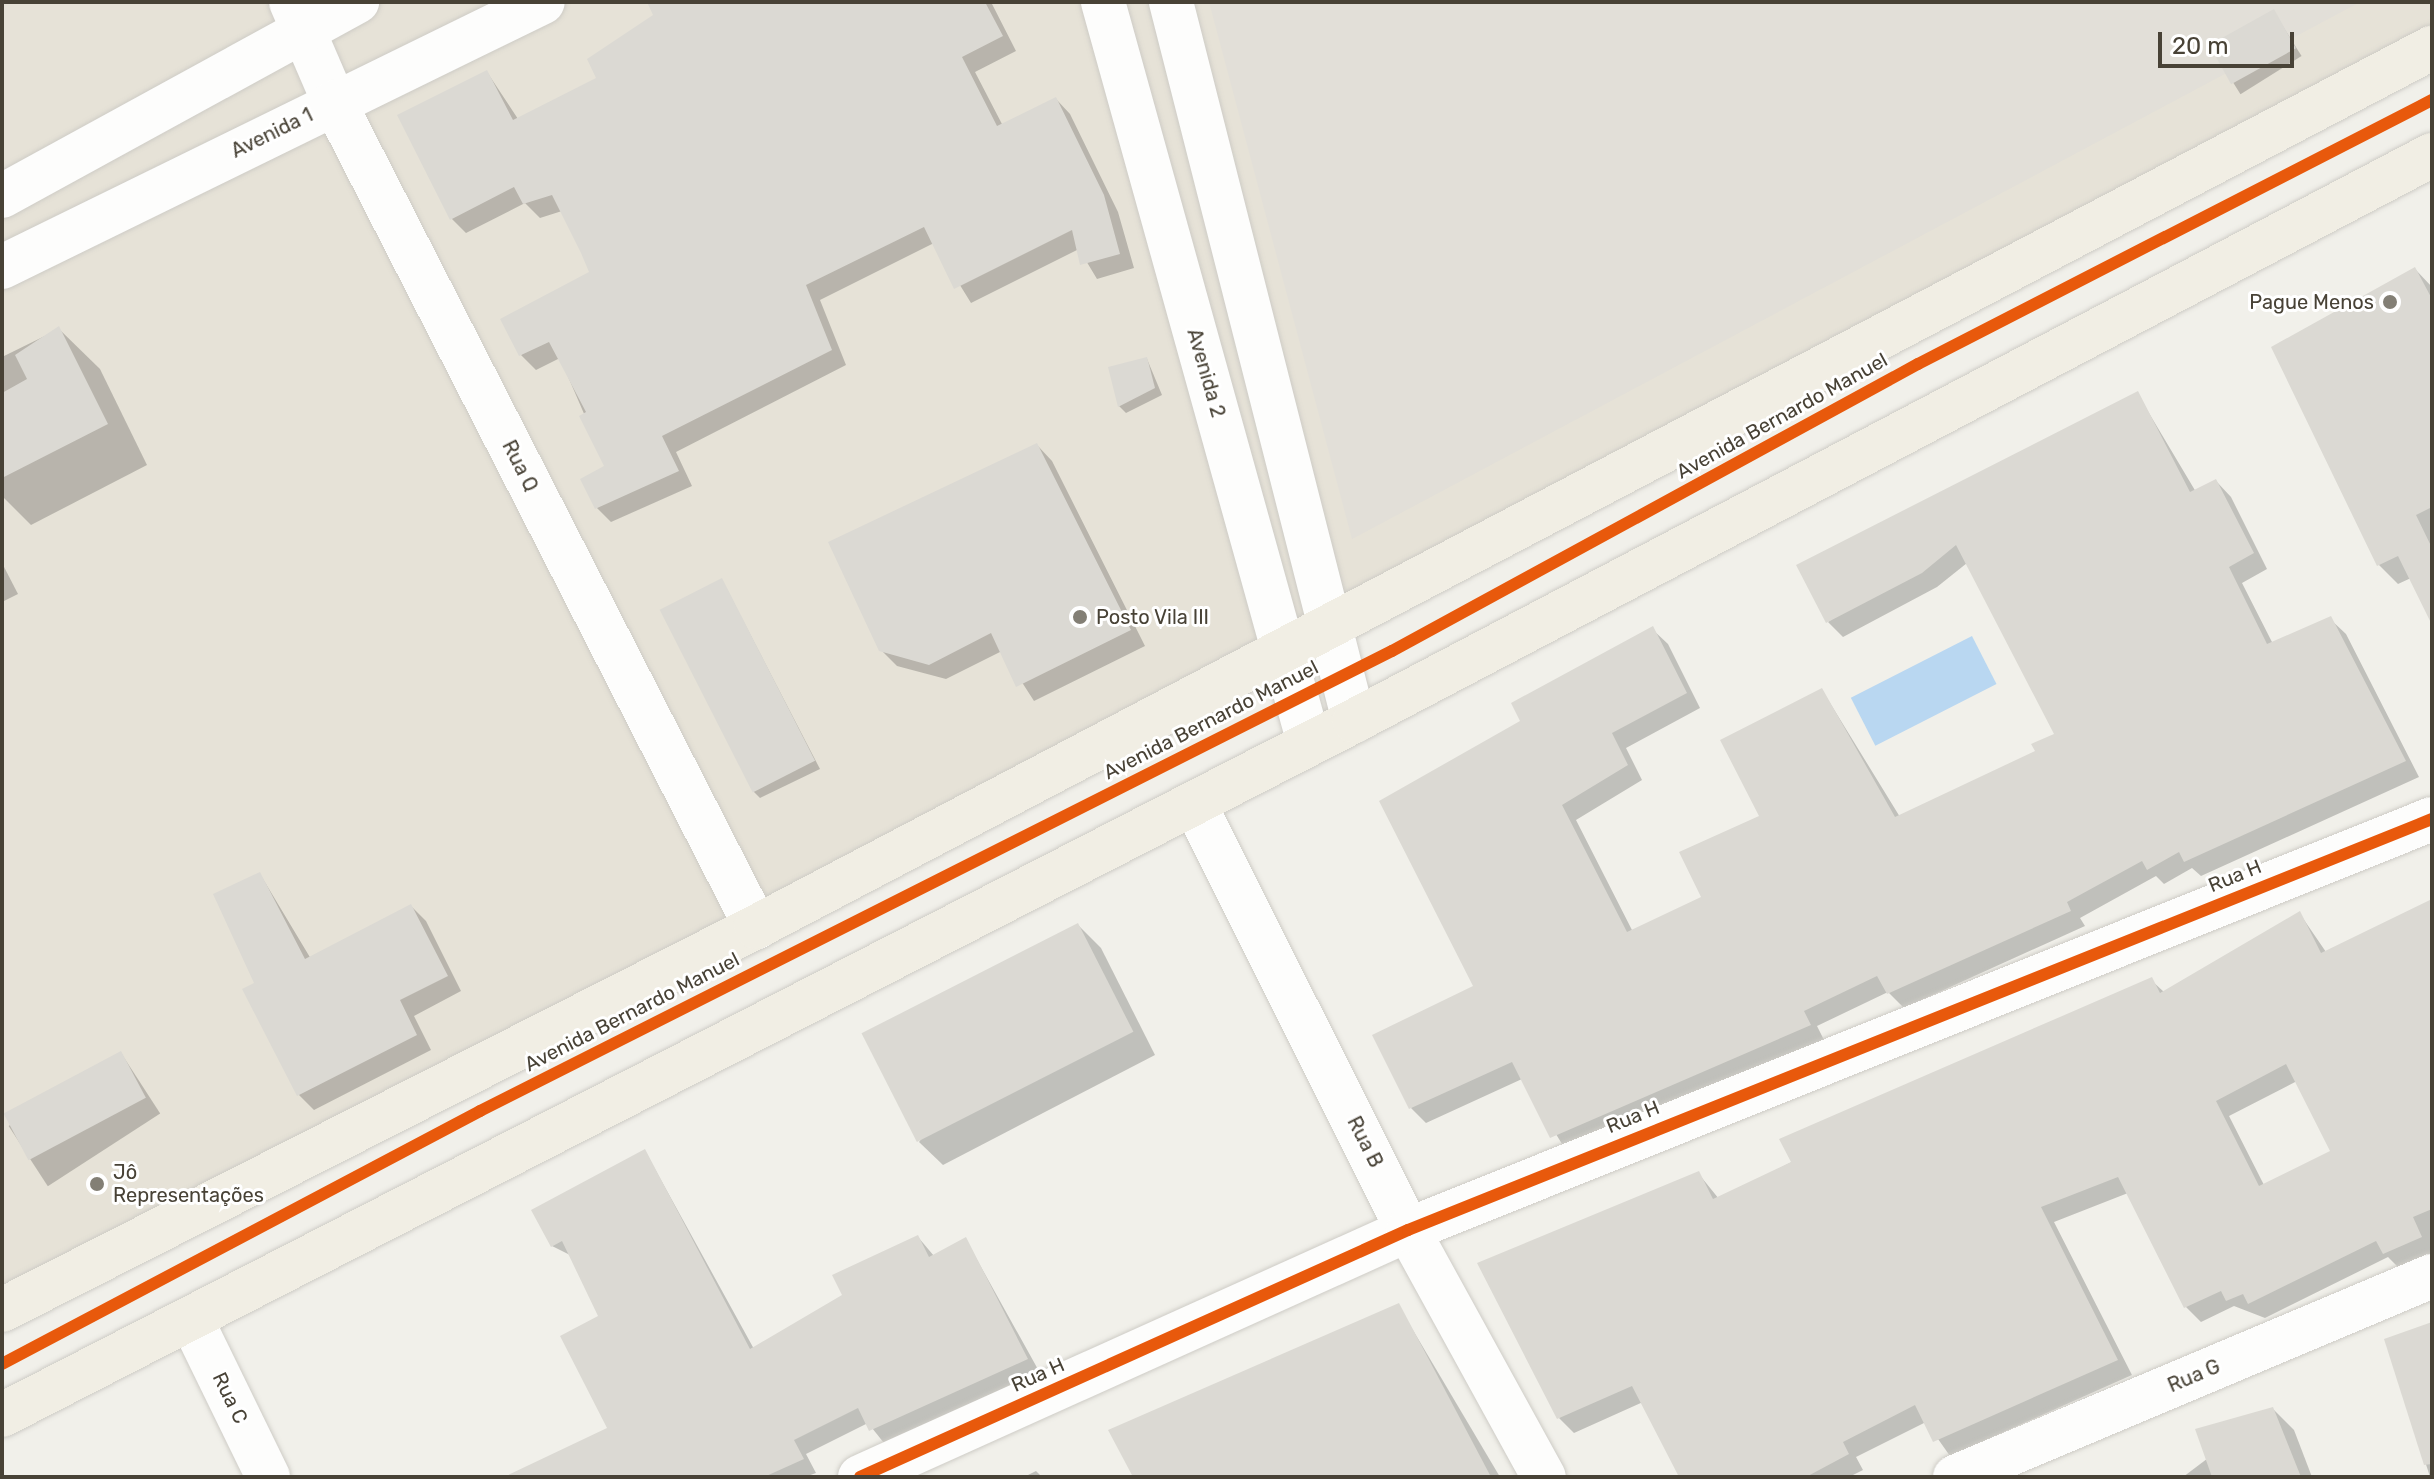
<!DOCTYPE html>
<html>
<head>
<meta charset="utf-8">
<style>
  body { margin:0 }
  #map { position:relative; width:2434px; height:1479px; overflow:hidden; background:#f1f0ea; font-family:Rubik,sans-serif }
  div>[style] { position:absolute }
  .residential>* { inset:0; background:#e6e2d7 }
  .industrial>* { inset:0; background:#e2dfd8 }
  .water>* { inset:0; background:#b9d7f1; transform-origin:0 0 }
  .shadow>* { inset:0; background:#0003; transform-origin:0 0 }
  .building>* { inset:0; background:#dbd9d3; transform-origin:0 0 }
  .roads { filter:drop-shadow(0 0 2px #ceccc6) drop-shadow(0 0 2px #ceccc6) }
  .minor>* { height:44px; margin:-22px; padding:0 22px; transform-origin:22px; border-radius:22px; background:#fdfdfc }
  .primary>* { height:44px; margin:-22px; padding:0 22px; transform-origin:22px; border-radius:22px; background:#f1eee4 }
  .cycleway>* { height:12px; margin:-6px; padding:0 6px; transform-origin:6px; border-radius:6px; background:#e8590c }
  .dots>* { width:22px; height:22px; translate:-50% -50%; box-sizing:border-box; border:4px solid #fff; border-radius:50% }
  span { translate:-50% -50%; white-space:nowrap; text-align:center; line-height:1.15; -webkit-text-stroke:6px #fff; paint-order:stroke }
  .street-label { font-size:20px; color:#484236 }
  .poi-label { font-size:20px; color:#484236 }
  .right { translate:-100% -50%; text-align:right }
  .left { translate:0 -50%; text-align:left }
  .frame { position:absolute; inset:0; border:4px solid #484236; pointer-events:none }
  .scale { position:absolute; left:2158px; top:32px; width:136px; height:36px; box-sizing:border-box; border:4px solid #484236; border-top:0; padding-left:10px; font-size:24px; line-height:28px; white-space:nowrap; color:#484236; -webkit-text-stroke:6px #fff; paint-order:stroke }
</style>
</head>
<body>
<div id="map">
  <div class="residential">
    <div style="clip-path:polygon(2px 2px,2432px 2px,2432px 48px,2px 1310px)"></div>
  </div>
  <div class="industrial">
    <div style="clip-path:polygon(1209px 2px,2360px 2px,1352px 539px)"></div>
  </div>
  <div class="water">
    <div style="left:1972px;top:636px;width:54px;height:136px;rotate:63deg"></div>
  </div>
  <div class="shadow">
    <div style="clip-path:polygon(649px 2px,991px 2px,1016px 51px,975px 72px,1003px 126px,1056px 99px,1070px 114px,1118px 212px,1134px 268px,1097px 279px,1079px 249px,971px 303px,934px 243px,820px 300px,846px 365px,676px 452px,692px 486px,611px 522px,596px 507px,607px 467px,560px 358px,536px 370px,521px 355px,592px 273px,562px 211px,540px 218px,525px 203px,466px 233px,451px 218px,487px 72px,518px 119px,598px 79px,656px 16px)"></div>
    <div style="left:2274px;top:12px;width:52px;height:72px;rotate:58deg"></div>
    <div style="clip-path:polygon(2415px 269px,2432px 287px,2432px 620px,2411px 578px,2398px 584px,2379px 565px,2274px 348px)"></div>
    <div style="clip-path:polygon(59px 329px,100px 369px,147px 465px,31px 525px,2px 496px,2px 357px)"></div>
    <div style="clip-path:polygon(1147px 359px,1162px 395px,1126px 413px,1119px 406px)"></div>
    <div style="clip-path:polygon(2137px 393px,2196px 492px,2216px 481px,2231px 497px,2267px 569px,2242px 583px,2273px 644px,2330px 619px,2346px 634px,2419px 777px,2201px 876px,2192px 868px,2164px 884px,2156px 876px,2080px 918px,2085px 926px,1904px 1008px,1888px 992px,1817px 1026px,1824px 1040px,1567px 1152px,1522px 1079px,1426px 1123px,1411px 1108px,1476px 987px,1523px 722px,1652px 629px,1668px 644px,1700px 708px,1626px 748px,1642px 780px,1576px 820px,1633px 932px,1704px 898px,1762px 817px,1822px 690px,1900px 817px,2038px 752px,2057px 735px,1967px 563px,1937px 587px,1843px 637px,1828px 622px)"></div>
    <div style="clip-path:polygon(1037px 445px,1052px 461px,1145px 646px,1034px 701px,1002px 651px,946px 679px,897px 666px,881px 650px)"></div>
    <div style="clip-path:polygon(2px 563px,18px 594px,2px 602px)"></div>
    <div style="clip-path:polygon(722px 580px,820px 769px,760px 798px,753px 791px)"></div>
    <div style="clip-path:polygon(260px 874px,311px 959px,411px 906px,426px 921px,461px 991px,414px 1016px,431px 1050px,314px 1110px,299px 1095px,244px 990px,257px 984px)"></div>
    <div style="clip-path:polygon(evenodd,2432px 901px,2432px 1254px,2399px 1268px,2388px 1257px,2265px 1318px,2234px 1306px,2201px 1322px,2186px 1307px,2128px 1193px,2054px 1222px,2132px 1375px,1950px 1456px,1926px 1422px,1856px 1457px,1863px 1470px,1849px 1477px,1681px 1477px,1643px 1402px,1574px 1433px,1559px 1418px,1698px 1173px,1719px 1199px,2151px 980px,2164px 992px,2300px 914px,2326px 952px,2432px 901px,2297px 1081px,2333px 1152px,2264px 1185px,2229px 1116px,2297px 1081px)"></div>
    <div style="clip-path:polygon(1078px 925px,1101px 948px,1155px 1055px,943px 1165px,919px 1142px)"></div>
    <div style="left:121px;top:1053px;width:72px;height:134px;rotate:57deg"></div>
    <div style="clip-path:polygon(645px 1151px,754px 1349px,844px 1295px,918px 1237px,934px 1256px,966px 1240px,1040px 1373px,884px 1443px,868px 1423px,806px 1454px,816px 1473px,805px 1477px,545px 1477px,610px 1428px,601px 1316px,572px 1256px,552px 1246px)"></div>
    <div style="clip-path:polygon(1398px 1305px,1500px 1477px,1134px 1477px)"></div>
    <div style="clip-path:polygon(2432px 1325px,2432px 1477px,2430px 1477px,2387px 1341px)"></div>
    <div style="clip-path:polygon(2273px 1409px,2294px 1430px,2312px 1477px,2183px 1477px)"></div>
    <div style="clip-path:polygon(1036px 1471px,1042px 1477px,1024px 1477px)"></div>
  </div>
  <div class="building">
    <div style="clip-path:polygon(647px 2px,985px 2px,1003px 36px,962px 57px,997px 126px,1056px 97px,1104px 195px,1120px 254px,1080px 265px,1072px 230px,954px 289px,924px 227px,806px 285px,832px 350px,662px 436px,679px 471px,595px 509px,580px 479px,604px 466px,579px 416px,586px 412px,549px 342px,519px 356px,500px 319px,589px 272px,581px 253px,552px 195px,523px 204px,514px 187px,450px 220px,397px 115px,487px 70px,513px 120px,596px 78px,587px 59px,653px 15px)"></div>
    <div style="left:2274px;top:9px;width:45px;height:74px;rotate:61deg"></div>
    <div style="clip-path:polygon(2415px 267px,2432px 299px,2430px 508px,2416px 515px,2432px 548px,2432px 625px,2398px 556px,2377px 566px,2271px 347px)"></div>
    <div style="clip-path:polygon(59px 326px,108px 424px,2px 478px,2px 393px,27px 379px,15px 355px)"></div>
    <div style="clip-path:polygon(1147px 357px,1155px 388px,1118px 407px,1108px 367px)"></div>
    <div style="clip-path:polygon(2138px 391px,2190px 492px,2216px 479px,2254px 553px,2229px 567px,2267px 644px,2331px 616px,2406px 761px,2184px 862px,2179px 852px,2147px 870px,2142px 861px,2067px 902px,2071px 911px,1887px 994px,1877px 976px,1804px 1011px,1811px 1025px,1550px 1138px,1512px 1062px,1409px 1109px,1372px 1035px,1473px 986px,1379px 801px,1520px 721px,1511px 703px,1653px 626px,1687px 693px,1612px 733px,1628px 765px,1562px 805px,1627px 932px,1701px 897px,1679px 852px,1759px 816px,1720px 740px,1822px 688px,1895px 817px,2035px 751px,2031px 744px,2054px 734px,1956px 545px,1922px 573px,1826px 623px,1796px 565px)"></div>
    <div style="clip-path:polygon(1037px 443px,1131px 630px,1016px 687px,991px 633px,929px 665px,879px 651px,828px 542px)"></div>
    <div style="left:722px;top:578px;width:205px;height:70px;rotate:63deg"></div>
    <div style="clip-path:polygon(260px 872px,305px 959px,411px 904px,448px 976px,400px 1000px,417px 1035px,297px 1096px,242px 989px,254px 983px,213px 894px)"></div>
    <div style="clip-path:polygon(evenodd,2432px 899px,2432px 1209px,2413px 1217px,2422px 1237px,2383px 1254px,2376px 1241px,2248px 1304px,2243px 1294px,2226px 1301px,2221px 1291px,2184px 1308px,2118px 1177px,2041px 1207px,2118px 1360px,1933px 1442px,1915px 1405px,1843px 1442px,1849px 1454px,1806px 1477px,1679px 1477px,1632px 1386px,1557px 1419px,1477px 1263px,1699px 1171px,1713px 1199px,1791px 1162px,1779px 1139px,2152px 977px,2160px 993px,2300px 911px,2321px 953px,2432px 899px,2286px 1064px,2330px 1151px,2259px 1186px,2216px 1101px,2286px 1064px)"></div>
    <div style="left:1078px;top:923px;width:122px;height:243px;rotate:63deg"></div>
    <div style="left:121px;top:1051px;width:53px;height:133px;rotate:62deg"></div>
    <div style="clip-path:polygon(645px 1149px,750px 1349px,842px 1295px,832px 1275px,918px 1235px,929px 1257px,966px 1237px,1028px 1359px,869px 1431px,858px 1408px,794px 1440px,804px 1459px,764px 1477px,504px 1477px,607px 1428px,560px 1336px,598px 1316px,562px 1241px,551px 1247px,531px 1210px)"></div>
    <div style="clip-path:polygon(1399px 1303px,1491px 1477px,1133px 1477px,1108px 1430px)"></div>
    <div style="clip-path:polygon(2432px 1322px,2432px 1464px,2424px 1465px,2384px 1339px)"></div>
    <div style="clip-path:polygon(2273px 1407px,2301px 1477px,2212px 1477px,2195px 1429px)"></div>
  </div>
  <div class="roads">
    <div class="minor">
      <div style="left:291px;top:2px;width:109px;rotate:66.7deg"></div>
      <div style="left:334px;top:102px;width:927px;rotate:62.91deg"></div>
      <div style="left:1103px;top:2px;width:769px;rotate:74.46deg"></div>
      <div style="left:1171px;top:2px;width:742px;rotate:75.72deg"></div>
      <div style="left:2px;top:196px;width:405px;rotate:-28.7deg"></div>
      <div style="left:2px;top:267px;width:602px;rotate:-26.1deg"></div>
      <div style="left:1194px;top:803px;width:478px;rotate:63.4deg"></div>
      <div style="left:1408px;top:1230px;width:282px;rotate:61.2deg"></div>
      <div style="left:191px;top:1319px;width:176px;rotate:64deg"></div>
      <div style="left:860px;top:1477px;width:601px;rotate:-24.26deg"></div>
      <div style="left:1408px;top:1230px;width:1103px;rotate:-21.87deg"></div>
      <div style="left:1955px;top:1477px;width:518px;rotate:-22.85deg"></div>
    </div>
    <div class="primary">
      <div style="left:2px;top:1310px;width:846px;rotate:-26.93deg"></div>
      <div style="left:756px;top:927px;width:1893px;rotate:-27.68deg"></div>
      <div style="left:2px;top:1415px;width:1520px;rotate:-27.17deg"></div>
      <div style="left:1354px;top:721px;width:1218px;rotate:-27.7deg"></div>
    </div>
  </div>
  <div class="cycleway">
    <div style="left:2px;top:1364px;width:541px;rotate:-27.89deg"></div>
    <div style="left:480px;top:1111px;width:1021px;rotate:-26.77deg"></div>
    <div style="left:1392px;top:651px;width:599px;rotate:-28.62deg"></div>
    <div style="left:1918px;top:364px;width:578px;rotate:-27.19deg"></div>
    <div style="left:860px;top:1477px;width:601px;rotate:-24.26deg"></div>
    <div style="left:1408px;top:1230px;width:1103px;rotate:-21.87deg"></div>
  </div>
  <div class="dots">
    <div style="left:2390px;top:302px;background:#837f75"></div>
    <div style="left:1080px;top:617px;background:#837f75"></div>
    <div style="left:97px;top:1184px;background:#837f75"></div>
  </div>
  <div class="street-label">
    <span style="left:272px;top:133px;rotate:-26deg">Avenida 1</span>
    <span style="left:1206px;top:373px;rotate:74deg">Avenida 2</span>
    <span style="left:1782px;top:416px;rotate:-29deg">Avenida Bernardo Manuel</span>
    <span style="left:520px;top:466px;rotate:63deg">Rua Q</span>
    <span style="left:1211px;top:720px;rotate:-27deg">Avenida Bernardo Manuel</span>
    <span style="left:2235px;top:876px;rotate:-22deg">Rua H</span>
    <span style="left:632px;top:1012px;rotate:-27deg">Avenida Bernardo Manuel</span>
    <span style="left:1633px;top:1117px;rotate:-22deg">Rua H</span>
    <span style="left:1365px;top:1142px;rotate:63deg">Rua B</span>
    <span style="left:1038px;top:1375px;rotate:-24deg">Rua H</span>
    <span style="left:2194px;top:1376px;rotate:-23deg">Rua G</span>
    <span style="left:230px;top:1398px;rotate:64deg">Rua C</span>
  </div>
  <div class="poi-label">
    <span class="right" style="left:2374px;top:302px">Pague Menos</span>
    <span class="left" style="left:1096px;top:617px">Posto Vila III</span>
    <span class="left" style="left:113px;top:1184px">Jô<br>Representações</span>
  </div>
  <div class="frame"></div>
  <div class="scale">20 m</div>
</div>
</body>
</html>
